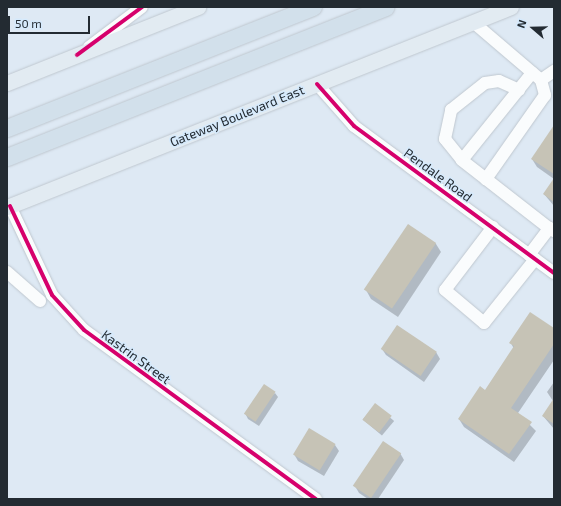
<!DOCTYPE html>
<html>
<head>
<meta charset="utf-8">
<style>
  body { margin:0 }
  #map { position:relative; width:561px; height:506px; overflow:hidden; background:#dee9f4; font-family:"Exo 2",sans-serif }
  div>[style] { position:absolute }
  .shadow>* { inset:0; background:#0003; transform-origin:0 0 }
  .building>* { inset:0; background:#c6c3b6; transform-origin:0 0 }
  .roads { filter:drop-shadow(0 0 1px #bfc7cf) drop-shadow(0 0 1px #bfc7cf) }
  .minor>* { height:12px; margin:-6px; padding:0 6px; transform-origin:6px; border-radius:6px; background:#fafcfd }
  .major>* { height:15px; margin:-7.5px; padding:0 7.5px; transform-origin:7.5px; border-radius:7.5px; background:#e2ebf2 }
  .highway>* { height:17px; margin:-8.5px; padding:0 8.5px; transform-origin:8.5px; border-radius:8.5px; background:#d2e0eb }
  .cycleway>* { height:4px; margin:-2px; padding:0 2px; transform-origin:2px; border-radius:2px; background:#d6006c }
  span { translate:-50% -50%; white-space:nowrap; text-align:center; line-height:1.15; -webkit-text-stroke:3px #d6eafc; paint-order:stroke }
  .street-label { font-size:13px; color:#232b32 }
  .frame { position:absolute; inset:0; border:8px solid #232b32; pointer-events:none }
  .north { position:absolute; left:513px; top:8px; width:40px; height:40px; -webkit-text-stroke:3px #d6eafc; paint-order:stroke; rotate:290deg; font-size:11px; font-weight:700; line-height:16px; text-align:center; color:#232b32 }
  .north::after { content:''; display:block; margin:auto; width:14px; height:18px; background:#232b32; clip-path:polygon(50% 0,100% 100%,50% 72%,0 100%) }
  .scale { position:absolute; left:8px; top:16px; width:82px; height:18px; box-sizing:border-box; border:2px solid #232b32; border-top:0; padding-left:5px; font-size:12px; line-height:14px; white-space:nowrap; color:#232b32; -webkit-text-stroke:3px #d6eafc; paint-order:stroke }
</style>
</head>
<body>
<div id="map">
  <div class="shadow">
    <div style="clip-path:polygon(554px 127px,554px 179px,537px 167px,532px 159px)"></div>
    <div style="clip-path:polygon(554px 180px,554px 206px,544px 194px)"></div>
    <div style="clip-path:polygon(409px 226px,436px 244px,441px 252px,398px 317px,371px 299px,366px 290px)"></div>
    <div style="clip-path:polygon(554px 329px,554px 360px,518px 413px,536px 431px,514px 462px,464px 427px,459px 419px,485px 391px,514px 349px,511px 343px)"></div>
    <div style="clip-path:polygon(382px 349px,436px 352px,440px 359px,424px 382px,386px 355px)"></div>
    <div style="clip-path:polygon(554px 382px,554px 429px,543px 416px,553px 401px,547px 392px)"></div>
    <div style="clip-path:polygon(275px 393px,278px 397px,259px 426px,248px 419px,246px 415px)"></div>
    <div style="left:375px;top:405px;width:25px;height:19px;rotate:40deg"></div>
    <div style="clip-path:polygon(335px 445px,339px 451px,324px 476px,298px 461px,294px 454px)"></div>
    <div style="clip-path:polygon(400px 453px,404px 460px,378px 499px,368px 499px,359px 493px,355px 486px)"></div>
  </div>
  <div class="building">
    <div style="clip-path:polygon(554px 125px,554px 174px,531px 159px)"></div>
    <div style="clip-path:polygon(554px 178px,554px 202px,543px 194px)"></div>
    <div style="left:408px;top:224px;width:34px;height:79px;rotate:34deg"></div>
    <div style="clip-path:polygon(530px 312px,554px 328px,554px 344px,511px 408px,532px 422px,509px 454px,458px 419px,480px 386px,485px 390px,514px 346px,509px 343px)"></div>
    <div style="left:397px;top:325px;width:48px;height:29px;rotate:34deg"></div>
    <div style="left:264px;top:384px;width:14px;height:36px;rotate:34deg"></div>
    <div style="clip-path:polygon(554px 398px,554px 424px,542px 416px)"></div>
    <div style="left:375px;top:403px;width:21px;height:21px;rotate:37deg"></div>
    <div style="left:309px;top:428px;width:31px;height:31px;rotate:31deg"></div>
    <div style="left:383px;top:441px;width:22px;height:54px;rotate:34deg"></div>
  </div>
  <div class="roads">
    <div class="minor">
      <div style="left:473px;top:22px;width:89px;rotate:40.5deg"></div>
      <div style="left:541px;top:80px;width:16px;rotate:75deg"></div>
      <div style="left:545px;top:95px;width:103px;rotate:125.1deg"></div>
      <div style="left:486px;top:179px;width:80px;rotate:37.9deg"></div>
      <div style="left:89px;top:47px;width:66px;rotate:-37deg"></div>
      <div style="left:541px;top:80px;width:16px;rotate:-35deg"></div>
      <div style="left:317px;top:84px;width:56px;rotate:48.6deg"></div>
      <div style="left:354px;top:126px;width:248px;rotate:36.3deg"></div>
      <div style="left:462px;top:160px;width:112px;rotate:-51.2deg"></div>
      <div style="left:486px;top:179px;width:31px;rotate:-142deg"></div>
      <div style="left:462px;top:160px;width:27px;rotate:-129deg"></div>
      <div style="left:445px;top:139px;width:30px;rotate:-78deg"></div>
      <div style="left:451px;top:110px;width:43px;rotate:-38.5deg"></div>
      <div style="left:485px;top:83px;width:14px;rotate:-8deg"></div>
      <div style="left:499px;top:81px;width:22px;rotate:24deg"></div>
      <div style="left:10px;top:206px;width:98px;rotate:64.7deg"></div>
      <div style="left:52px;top:295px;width:47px;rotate:47.6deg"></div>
      <div style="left:84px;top:330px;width:287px;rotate:36.1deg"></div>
      <div style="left:493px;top:227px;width:79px;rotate:127.3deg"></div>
      <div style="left:445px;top:290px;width:51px;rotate:40.2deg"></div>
      <div style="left:484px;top:323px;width:82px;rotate:-51.4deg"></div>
      <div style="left:529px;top:255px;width:34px;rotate:-53deg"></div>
      <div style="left:549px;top:228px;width:6px;rotate:31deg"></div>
      <div style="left:7px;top:272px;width:44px;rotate:41.3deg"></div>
    </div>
    <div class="major">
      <div style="left:7px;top:83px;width:206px;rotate:-21.7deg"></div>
      <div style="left:7px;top:207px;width:542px;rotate:-21.64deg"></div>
    </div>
    <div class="highway">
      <div style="left:7px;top:128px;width:329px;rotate:-21.6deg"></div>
      <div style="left:7px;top:157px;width:407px;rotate:-21.6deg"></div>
    </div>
  </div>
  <div class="cycleway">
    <div style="left:77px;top:55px;width:81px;rotate:-36.4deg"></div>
    <div style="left:317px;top:84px;width:56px;rotate:48.6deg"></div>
    <div style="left:354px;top:126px;width:248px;rotate:36.3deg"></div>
    <div style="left:10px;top:206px;width:98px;rotate:64.7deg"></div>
    <div style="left:52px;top:295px;width:47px;rotate:47.6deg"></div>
    <div style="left:84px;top:330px;width:287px;rotate:36.1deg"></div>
  </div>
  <div class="street-label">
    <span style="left:237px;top:116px;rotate:-22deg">Gateway Boulevard East</span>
    <span style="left:438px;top:175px;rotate:36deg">Pendale Road</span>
    <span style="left:136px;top:357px;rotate:36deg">Kastrin Street</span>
  </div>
  <div class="frame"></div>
  <div class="north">N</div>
  <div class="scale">50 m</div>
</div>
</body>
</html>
